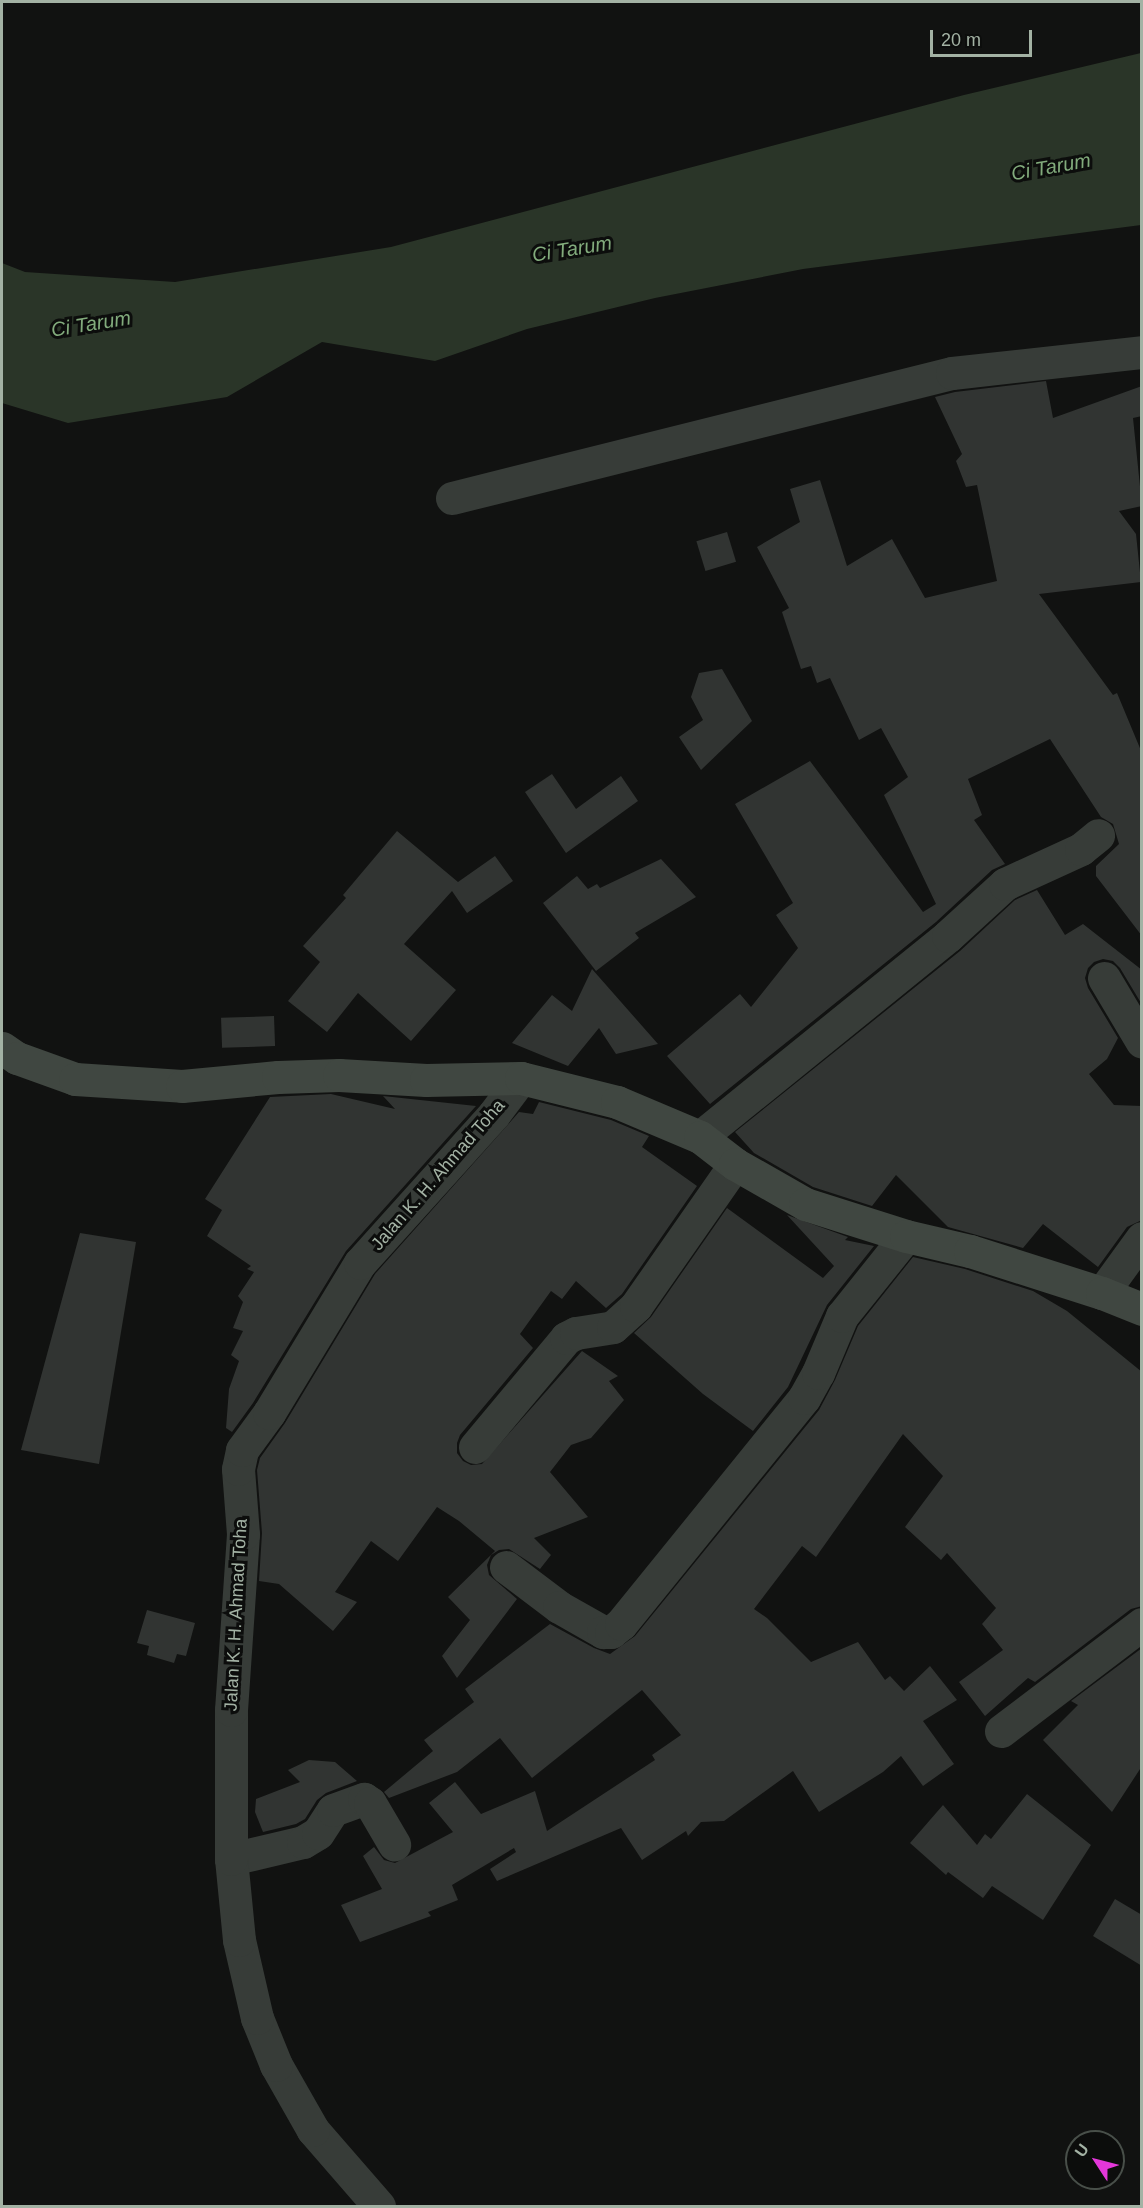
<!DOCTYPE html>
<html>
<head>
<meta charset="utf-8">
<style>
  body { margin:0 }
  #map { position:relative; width:1143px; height:2208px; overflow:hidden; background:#111211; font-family:Helvetica,sans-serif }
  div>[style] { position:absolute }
  .water>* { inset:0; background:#2a3528 }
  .building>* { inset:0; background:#313432; transform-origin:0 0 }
  .street>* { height:33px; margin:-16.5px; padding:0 16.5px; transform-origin:16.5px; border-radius:16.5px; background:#373c38 }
  .secondary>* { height:33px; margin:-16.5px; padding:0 16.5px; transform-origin:16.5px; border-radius:16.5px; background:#404741 }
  span { translate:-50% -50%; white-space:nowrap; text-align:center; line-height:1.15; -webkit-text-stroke:6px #0c0d0c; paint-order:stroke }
  .street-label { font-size:18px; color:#a3b2a4 }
  .water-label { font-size:20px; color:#82ab7c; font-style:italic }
  .frame { position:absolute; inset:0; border:3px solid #a3b2a4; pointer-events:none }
  .north { position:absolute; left:1065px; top:2130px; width:60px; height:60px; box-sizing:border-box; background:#0c0d0c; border:2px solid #484f49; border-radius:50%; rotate:306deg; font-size:16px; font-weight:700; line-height:24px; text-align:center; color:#a3b2a4 }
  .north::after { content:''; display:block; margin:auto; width:21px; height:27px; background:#e437da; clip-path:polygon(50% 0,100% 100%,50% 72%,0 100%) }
  .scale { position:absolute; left:930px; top:30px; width:102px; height:27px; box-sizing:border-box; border:3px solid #a3b2a4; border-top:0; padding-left:8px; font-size:18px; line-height:21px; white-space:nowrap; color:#a3b2a4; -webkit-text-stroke:4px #0c0d0c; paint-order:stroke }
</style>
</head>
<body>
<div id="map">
  <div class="water">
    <div style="clip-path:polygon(1141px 53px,1141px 225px,803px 269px,655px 298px,527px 329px,435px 361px,322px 342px,227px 397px,68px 423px,2px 403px,2px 263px,25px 272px,175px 282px,391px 247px,964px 95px)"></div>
  </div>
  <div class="building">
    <div style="clip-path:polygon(1046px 381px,1053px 418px,1142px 386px,1142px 416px,1133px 418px,1142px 506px,1119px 511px,1136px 534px,1141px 582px,1039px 594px,1113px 695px,1117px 693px,1142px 753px,1142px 936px,1096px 876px,1096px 866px,1119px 844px,1113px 824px,1101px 817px,1050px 739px,968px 779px,982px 815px,974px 820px,1005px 864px,992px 870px,936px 922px,710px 1104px,667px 1056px,740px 994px,751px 1007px,798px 948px,776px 915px,793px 903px,735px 804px,810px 761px,923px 912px,936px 904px,884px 795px,908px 777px,881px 728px,859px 740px,830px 678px,817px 683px,811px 666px,801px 669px,782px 612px,789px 608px,757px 547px,800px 522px,790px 489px,820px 480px,847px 566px,892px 539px,925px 598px,997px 581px,977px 485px,966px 487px,956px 461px,962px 454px,935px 397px,955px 392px)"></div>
    <div style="left:727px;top:532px;width:31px;height:32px;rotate:73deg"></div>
    <div style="clip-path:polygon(722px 669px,752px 721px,701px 770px,679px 737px,703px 720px,691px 697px,699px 673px)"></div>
    <div style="clip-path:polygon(552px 774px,576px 809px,621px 776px,638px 801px,566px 853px,525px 792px)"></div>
    <div style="clip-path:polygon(397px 831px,458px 882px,495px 856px,513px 881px,467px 913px,452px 891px,404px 944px,456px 990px,411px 1041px,358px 993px,327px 1032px,288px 1001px,320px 962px,303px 946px,346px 898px,343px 895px)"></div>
    <div style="clip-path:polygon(661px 859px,696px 897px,635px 933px,639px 938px,596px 971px,543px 903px,577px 876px,588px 889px,597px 884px,600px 888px)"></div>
    <div style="clip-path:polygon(1037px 890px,1065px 935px,1083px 924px,1142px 970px,1141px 1003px,1120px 968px,1113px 961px,1103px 959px,1094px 962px,1088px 968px,1085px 978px,1088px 988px,1118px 1038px,1107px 1059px,1089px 1074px,1114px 1105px,1142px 1106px,1142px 1220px,1127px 1227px,1098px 1267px,1043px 1224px,1023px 1248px,948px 1227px,896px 1175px,872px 1206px,813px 1187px,754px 1153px,735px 1132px,960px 951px,1015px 900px)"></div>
    <div style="clip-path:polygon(592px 969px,658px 1044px,616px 1054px,599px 1028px,568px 1066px,512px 1043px,552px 995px,572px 1011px)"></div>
    <div style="left:274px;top:1016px;width:30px;height:53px;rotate:88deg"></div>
    <div style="clip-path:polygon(331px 1094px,395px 1109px,383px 1096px,476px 1106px,346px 1251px,253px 1403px,232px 1432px,226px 1428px,229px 1389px,239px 1361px,231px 1355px,243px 1331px,233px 1328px,243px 1302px,238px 1296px,254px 1272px,247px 1269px,251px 1266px,207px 1236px,222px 1210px,205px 1199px,270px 1097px)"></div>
    <div style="clip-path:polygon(539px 1102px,611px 1120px,649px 1136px,642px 1147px,697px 1186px,622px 1294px,606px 1308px,576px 1281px,562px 1299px,551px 1291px,520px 1334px,533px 1348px,460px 1435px,457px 1443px,457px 1453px,463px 1461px,471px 1465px,482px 1464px,582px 1351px,618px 1376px,609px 1381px,624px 1400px,591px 1438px,571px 1445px,550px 1472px,588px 1517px,534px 1538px,551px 1555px,540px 1569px,509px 1549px,499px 1550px,491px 1555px,487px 1565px,489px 1575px,517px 1599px,457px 1678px,442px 1656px,470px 1620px,448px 1597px,495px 1551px,459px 1521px,437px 1507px,398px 1561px,371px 1541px,335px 1592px,357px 1602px,333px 1631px,279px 1584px,259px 1581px,262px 1533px,257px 1470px,260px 1458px,285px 1423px,375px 1274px,519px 1112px,533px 1114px)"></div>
    <div style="clip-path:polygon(727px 1208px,823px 1278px,834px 1266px,787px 1215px,848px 1237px,845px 1240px,874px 1246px,827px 1305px,788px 1387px,753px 1431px,703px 1394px,634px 1333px,651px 1317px)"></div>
    <div style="clip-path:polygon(80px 1233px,136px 1242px,99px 1464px,21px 1450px)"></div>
    <div style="clip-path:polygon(913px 1257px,965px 1269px,1033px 1291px,1067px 1311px,1142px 1372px,1142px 1606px,1131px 1609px,1035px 1682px,1028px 1678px,985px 1716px,959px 1682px,1003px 1650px,982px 1624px,996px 1608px,947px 1553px,941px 1560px,905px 1527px,943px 1476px,903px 1434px,816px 1557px,802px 1546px,754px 1609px,767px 1618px,811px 1662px,858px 1642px,885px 1680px,890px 1676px,904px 1691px,930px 1666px,957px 1700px,923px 1721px,954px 1764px,923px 1786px,901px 1756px,883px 1772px,819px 1812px,793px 1771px,724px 1821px,701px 1822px,688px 1836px,686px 1831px,642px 1860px,621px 1828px,497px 1881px,490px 1869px,516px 1852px,514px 1848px,452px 1885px,458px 1900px,428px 1912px,431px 1916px,360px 1942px,341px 1905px,382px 1889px,363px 1856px,374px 1847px,384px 1860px,395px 1863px,453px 1832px,429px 1803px,455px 1782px,481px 1814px,535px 1791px,547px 1831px,655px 1760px,652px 1755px,681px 1735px,642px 1690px,532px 1778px,500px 1738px,457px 1772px,389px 1798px,384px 1792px,433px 1751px,424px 1740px,474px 1702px,465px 1689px,550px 1624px,594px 1648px,610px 1654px,635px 1636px,819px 1410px,835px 1380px,858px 1326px)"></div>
    <div style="clip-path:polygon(147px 1610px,195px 1623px,186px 1656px,177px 1654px,174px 1663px,147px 1655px,149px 1646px,137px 1643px)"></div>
    <div style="clip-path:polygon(1142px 1648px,1142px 1766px,1112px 1812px,1043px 1740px,1078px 1705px,1071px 1701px)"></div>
    <div style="clip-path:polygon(309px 1760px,335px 1762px,357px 1781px,326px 1793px,317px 1800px,305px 1819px,296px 1824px,263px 1832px,255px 1812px,256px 1799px,300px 1782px,288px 1770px)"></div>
    <div style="clip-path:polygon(1027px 1794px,1091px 1845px,1043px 1920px,992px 1886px,983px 1898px,948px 1872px,946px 1875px,910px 1843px,943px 1805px,977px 1845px,985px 1834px,991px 1839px)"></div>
    <div style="clip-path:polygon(1115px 1899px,1142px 1915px,1142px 1966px,1093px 1936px)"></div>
  </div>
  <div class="street">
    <div style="left:452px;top:498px;width:515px;rotate:-14.04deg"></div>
    <div style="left:952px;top:373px;width:191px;rotate:-6.3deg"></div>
    <div style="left:1104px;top:978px;width:74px;rotate:59.3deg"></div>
    <div style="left:700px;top:1137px;width:319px;rotate:-39deg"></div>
    <div style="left:948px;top:936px;width:77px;rotate:-42.4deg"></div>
    <div style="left:1005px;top:884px;width:84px;rotate:-24.7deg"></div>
    <div style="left:1081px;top:849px;width:22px;rotate:-39deg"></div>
    <div style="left:1102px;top:1293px;width:68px;rotate:-54deg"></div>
    <div style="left:475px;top:1447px;width:142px;rotate:-50.1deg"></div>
    <div style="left:566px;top:1338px;width:11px;rotate:-27deg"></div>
    <div style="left:576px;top:1333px;width:37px;rotate:-9deg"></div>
    <div style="left:613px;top:1327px;width:31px;rotate:-42deg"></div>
    <div style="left:636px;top:1306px;width:173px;rotate:-55.1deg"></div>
    <div style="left:506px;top:1567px;width:66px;rotate:37deg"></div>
    <div style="left:559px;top:1607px;width:51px;rotate:29.6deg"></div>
    <div style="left:603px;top:1632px;width:8px"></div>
    <div style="left:611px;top:1632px;width:13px;rotate:-39deg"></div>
    <div style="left:621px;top:1624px;width:291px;rotate:-51deg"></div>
    <div style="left:804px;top:1398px;width:29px;rotate:-61deg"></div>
    <div style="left:818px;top:1373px;width:62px;rotate:-67.2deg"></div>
    <div style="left:842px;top:1316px;width:102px;rotate:-51.3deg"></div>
    <div style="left:1001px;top:1731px;width:177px;rotate:-37.2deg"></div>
    <div style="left:231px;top:1859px;width:74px;rotate:-13.3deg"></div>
    <div style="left:303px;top:1842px;width:17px;rotate:-31deg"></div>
    <div style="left:318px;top:1833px;width:27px;rotate:-57deg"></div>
    <div style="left:333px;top:1810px;width:33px;rotate:-20deg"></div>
    <div style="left:364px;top:1799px;width:7px;rotate:34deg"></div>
    <div style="left:370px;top:1803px;width:48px;rotate:59.7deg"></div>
    <div style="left:379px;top:2206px;width:101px;rotate:-131deg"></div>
    <div style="left:313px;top:2130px;width:75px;rotate:-119.6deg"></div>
    <div style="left:276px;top:2065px;width:51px;rotate:-112deg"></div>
    <div style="left:257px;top:2018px;width:80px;rotate:-103deg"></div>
    <div style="left:239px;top:1940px;width:81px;rotate:-95.6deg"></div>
    <div style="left:231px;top:1859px;width:149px;rotate:-90deg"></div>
    <div style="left:231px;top:1710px;width:176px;rotate:-86.1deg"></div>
    <div style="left:243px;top:1534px;width:65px;rotate:-94.4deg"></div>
    <div style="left:238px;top:1469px;width:19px;rotate:-78deg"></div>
    <div style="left:242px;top:1450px;width:46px;rotate:-53.9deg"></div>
    <div style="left:269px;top:1413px;width:175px;rotate:-58.8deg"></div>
    <div style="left:360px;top:1263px;width:200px;rotate:-48deg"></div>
    <div style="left:494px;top:1114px;width:45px;rotate:-53.1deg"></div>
  </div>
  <div class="secondary">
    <div style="left:2px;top:1048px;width:18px;rotate:34deg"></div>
    <div style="left:17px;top:1058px;width:62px;rotate:19.9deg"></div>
    <div style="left:75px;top:1079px;width:107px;rotate:3.7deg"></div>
    <div style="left:182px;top:1086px;width:96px;rotate:-5.4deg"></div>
    <div style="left:278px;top:1077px;width:61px;rotate:-1.9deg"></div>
    <div style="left:339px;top:1075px;width:87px;rotate:3.3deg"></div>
    <div style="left:426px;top:1080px;width:95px;rotate:-1.2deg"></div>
    <div style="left:521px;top:1078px;width:99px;rotate:14deg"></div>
    <div style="left:617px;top:1102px;width:90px;rotate:22.9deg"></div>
    <div style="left:700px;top:1137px;width:44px;rotate:37.6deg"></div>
    <div style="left:735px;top:1164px;width:81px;rotate:29.7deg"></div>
    <div style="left:805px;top:1204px;width:106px;rotate:17.6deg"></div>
    <div style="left:906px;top:1236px;width:66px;rotate:13.2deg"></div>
    <div style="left:970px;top:1251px;width:139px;rotate:17.7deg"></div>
    <div style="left:1102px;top:1293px;width:43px;rotate:21.8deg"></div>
  </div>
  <div class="street-label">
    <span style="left:438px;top:1175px;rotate:-49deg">Jalan K. H. Ahmad Toha</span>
    <span style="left:236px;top:1615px;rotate:-87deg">Jalan K. H. Ahmad Toha</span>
  </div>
  <div class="water-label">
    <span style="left:1051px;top:167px;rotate:-10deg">Ci Tarum</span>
    <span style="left:572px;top:249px;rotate:-9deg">Ci Tarum</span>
    <span style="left:91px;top:324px;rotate:-9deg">Ci Tarum</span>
  </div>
  <div class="frame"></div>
  <div class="north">U</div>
  <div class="scale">20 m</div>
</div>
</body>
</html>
